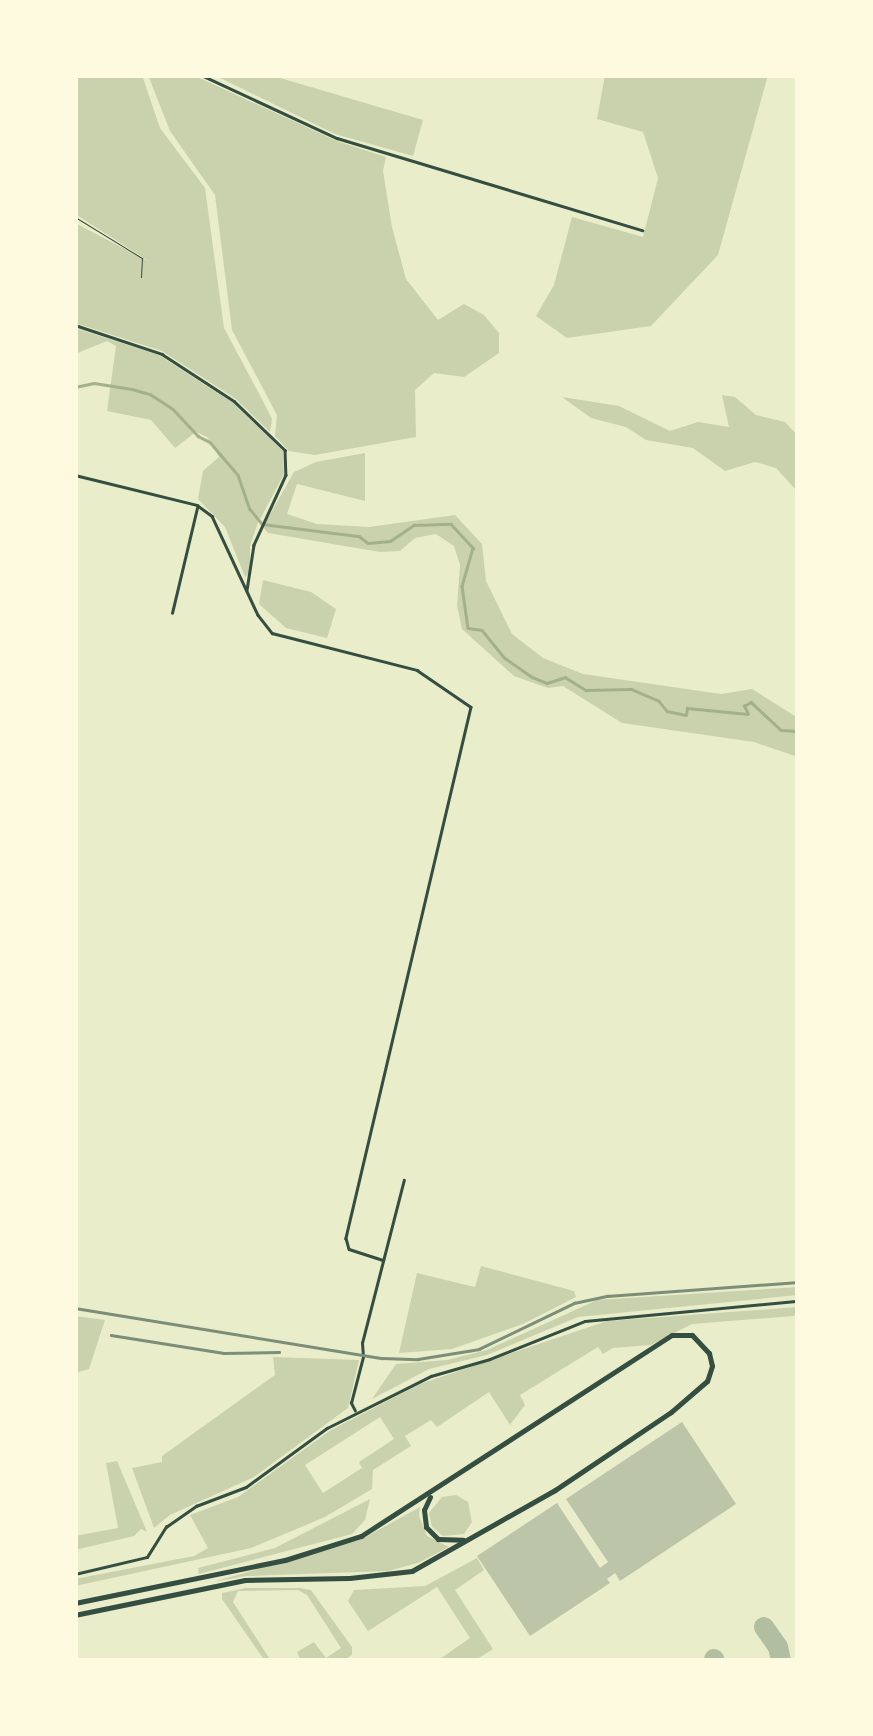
<!DOCTYPE html>
<html>
<head>
<meta charset="utf-8">
<style>
  body { margin:0 }
  #map { position:relative; width:873px; height:1736px; overflow:hidden; background:#e9edc9; font-family:Ubuntu,sans-serif }
  div>[style] { position:absolute }
  .green>* { inset:0; background:#cad2ad }
  .stream>* { height:2.5px; margin:-1.25px; padding:0 1.25px; transform-origin:1.25px; border-radius:1.25px; background:#a3b18a }
  .taxiway>* { height:20px; margin:-10px; padding:0 10px; transform-origin:10px; border-radius:10px; background:#b2bea0 }
  .building>* { inset:0; background:#bcc5a7 }
  .service>* { height:1px; margin:-0.5px; padding:0 0.5px; transform-origin:0.5px; border-radius:0.5px; background:#344e41 }
  .minor>* { height:2.5px; margin:-1.25px; padding:0 1.25px; transform-origin:1.25px; border-radius:1.25px; background:#344e41 }
  .primary>* { height:5px; margin:-2.5px; padding:0 2.5px; transform-origin:2.5px; border-radius:2.5px; background:#344e41 }
  .rail>* { height:2.5px; margin:-1.25px; padding:0 1.25px; transform-origin:1.25px; border-radius:1.25px; background:#7c8e77 }
  span { translate:-50% -50%; white-space:nowrap; text-align:center; line-height:1.15; -webkit-text-stroke:9px #fefae0; paint-order:stroke }
  .frame { position:absolute; inset:0; border:78px solid #fefae0; pointer-events:none }
</style>
</head>
<body>
<div id="map">
  <div class="green">
    <div style="clip-path:polygon(75px 75px,142px 75px,160px 128px,205px 188px,224px 328px,264px 403px,272px 419px,270px 432px,236px 399px,162px 351px,75px 323px,75px 223px,150px 262px,75px 214px)"></div>
    <div style="clip-path:polygon(148px 75px,193px 75px,337px 141px,386px 157px,383px 171px,392px 227px,406px 279px,438px 320px,464px 304px,484px 315px,499px 333px,499px 353px,464px 377px,434px 373px,415px 390px,416px 437px,315px 455px,289px 451px,275px 436px,277px 415px,232px 330px,215px 195px,170px 131px)"></div>
    <div style="clip-path:polygon(270px 75px,423px 120px,413px 156px,335px 134px,216px 76px)"></div>
    <div style="clip-path:polygon(605px 75px,768px 75px,718px 255px,651px 326px,567px 338px,536px 316px,554px 285px,572px 217px,643px 237px,658px 178px,643px 132px,597px 119px)"></div>
    <div style="clip-path:polygon(75px 328px,159px 355px,233px 403px,283px 451px,284px 474px,257px 525px,250px 546px,250px 573px,245px 577px,225px 527px,198px 499px,203px 471px,219px 457px,207px 437px,196px 432px,175px 448px,151px 420px,107px 411px,116px 346px,107px 341px,75px 354px)"></div>
    <div style="clip-path:polygon(722px 395px,735px 397px,756px 415px,785px 422px,798px 436px,798px 492px,776px 468px,755px 462px,725px 471px,693px 448px,646px 440px,626px 427px,591px 418px,562px 397px,619px 406px,670px 431px,698px 422px,729px 427px)"></div>
    <div style="clip-path:polygon(365px 453px,365px 501px,297px 484px,287px 514px,317px 524px,369px 527px,455px 515px,482px 544px,486px 581px,512px 634px,543px 658px,583px 674px,721px 694px,752px 689px,798px 718px,798px 757px,754px 742px,622px 723px,563px 686px,548px 688px,514px 676px,462px 629px,457px 606px,460px 565px,454px 546px,436px 534px,415px 538px,400px 551px,380px 552px,268px 533px,263px 527px,294px 472px,316px 462px)"></div>
    <div style="clip-path:polygon(263px 580px,311px 592px,336px 609px,327px 638px,286px 628px,259px 604px)"></div>
    <div style="clip-path:polygon(481px 1266px,574px 1291px,576px 1297px,523px 1324px,452px 1349px,399px 1353px,417px 1273px,475px 1287px)"></div>
    <div style="clip-path:polygon(798px 1287px,798px 1295px,578px 1317px,487px 1355px,429px 1369px,372px 1399px,396px 1364px,447px 1360px,487px 1350px,597px 1300px)"></div>
    <div style="clip-path:polygon(evenodd,798px 1307px,794px 1316px,692px 1324px,651px 1345px,613px 1348px,603px 1354px,598px 1347px,520px 1395px,525px 1405px,510px 1425px,489px 1392px,437px 1427px,431px 1420px,405px 1436px,411px 1446px,373px 1470px,372px 1489px,325px 1517px,251px 1548px,75px 1586px,75px 1579px,194px 1556px,208px 1548px,190px 1515px,238px 1497px,331px 1430px,420px 1384px,607px 1321px,798px 1307px,380px 1417px,394px 1439px,359px 1462px,362px 1468px,323px 1493px,305px 1465px,380px 1417px)"></div>
    <div style="clip-path:polygon(75px 1316px,105px 1320px,89px 1369px,75px 1373px)"></div>
    <div style="clip-path:polygon(273px 1357px,359px 1360px,348px 1408px,254px 1477px,170px 1515px,154px 1528px,132px 1468px,162px 1462px,162px 1456px,275px 1375px)"></div>
    <div style="clip-path:polygon(117px 1461px,147px 1532px,141px 1529px,134px 1536px,75px 1550px,75px 1536px,118px 1528px,106px 1463px)"></div>
    <div style="clip-path:polygon(456px 1495px,468px 1502px,472px 1522px,464px 1534px,443px 1536px,432px 1527px,429px 1513px,442px 1497px)"></div>
    <div style="clip-path:polygon(370px 1499px,365px 1520px,352px 1534px,199px 1574px,198px 1568px,275px 1548px)"></div>
    <div style="clip-path:polygon(420px 1507px,419px 1516px,427px 1536px,449px 1547px,418px 1563px,388px 1571px,246px 1576px,213px 1582px,362px 1539px)"></div>
    <div style="clip-path:polygon(477px 1558px,484px 1570px,455px 1590px,493px 1649px,474px 1661px,437px 1661px,470px 1638px,437px 1587px,368px 1631px,348px 1601px,354px 1590px,425px 1586px)"></div>
    <div style="clip-path:polygon(246px 1588px,299px 1588px,311px 1590px,352px 1647px,352px 1655px,342px 1661px,301px 1661px,297px 1652px,314px 1642px,326px 1658px,341px 1648px,307px 1595px,298px 1590px,238px 1591px,233px 1602px,271px 1661px,265px 1661px,222px 1599px,222px 1593px)"></div>
  </div>
  <div class="stream">
    <div style="left:75px;top:387px;width:19px;rotate:-12deg"></div>
    <div style="left:94px;top:383px;width:38px;rotate:9deg"></div>
    <div style="left:132px;top:389px;width:19px;rotate:16deg"></div>
    <div style="left:150px;top:394px;width:27px;rotate:33deg"></div>
    <div style="left:173px;top:409px;width:37px;rotate:47deg"></div>
    <div style="left:198px;top:436px;width:13px;rotate:27deg"></div>
    <div style="left:210px;top:442px;width:43px;rotate:49.7deg"></div>
    <div style="left:238px;top:475px;width:36px;rotate:71deg"></div>
    <div style="left:250px;top:509px;width:19px;rotate:51deg"></div>
    <div style="left:262px;top:524px;width:98px;rotate:7.1deg"></div>
    <div style="left:359px;top:536px;width:11px;rotate:38deg"></div>
    <div style="left:368px;top:543px;width:22px;rotate:-5deg"></div>
    <div style="left:390px;top:541px;width:29px;rotate:-34deg"></div>
    <div style="left:414px;top:525px;width:37px;rotate:-2deg"></div>
    <div style="left:451px;top:524px;width:33px;rotate:47deg"></div>
    <div style="left:473px;top:548px;width:40px;rotate:106deg"></div>
    <div style="left:462px;top:586px;width:42px;rotate:81.9deg"></div>
    <div style="left:468px;top:628px;width:14px;rotate:8deg"></div>
    <div style="left:482px;top:630px;width:36px;rotate:51deg"></div>
    <div style="left:505px;top:658px;width:33px;rotate:35deg"></div>
    <div style="left:532px;top:677px;width:16px;rotate:22deg"></div>
    <div style="left:547px;top:683px;width:19px;rotate:-18deg"></div>
    <div style="left:565px;top:677px;width:25px;rotate:32deg"></div>
    <div style="left:586px;top:690px;width:45px;rotate:-1.3deg"></div>
    <div style="left:631px;top:689px;width:30px;rotate:23deg"></div>
    <div style="left:659px;top:701px;width:13px;rotate:51deg"></div>
    <div style="left:667px;top:711px;width:19px;rotate:12deg"></div>
    <div style="left:686px;top:715px;width:7px;rotate:-82deg"></div>
    <div style="left:687px;top:708px;width:61px;rotate:5.6deg"></div>
    <div style="left:748px;top:714px;width:9px;rotate:-117deg"></div>
    <div style="left:744px;top:706px;width:8px;rotate:-30deg"></div>
    <div style="left:751px;top:702px;width:41px;rotate:43deg"></div>
    <div style="left:781px;top:730px;width:17px;rotate:3deg"></div>
  </div>
  <div class="taxiway">
    <div style="left:764px;top:1627px;width:24px;rotate:55deg"></div>
    <div style="left:778px;top:1647px;width:14px;rotate:78deg"></div>
    <div style="left:714px;top:1659px;width:2px;rotate:63deg"></div>
  </div>
  <div class="building">
    <div style="clip-path:polygon(682px 1422px,736px 1504px,620px 1581px,615px 1573px,607px 1579px,610px 1583px,530px 1636px,477px 1556px,557px 1503px,600px 1568px,608px 1562px,566px 1499px)"></div>
  </div>
  <div class="service">
    <div style="left:75px;top:217px;width:79px;rotate:31.5deg"></div>
    <div style="left:142px;top:258px;width:19px;rotate:93deg"></div>
  </div>
  <div class="minor">
    <div style="left:201px;top:75px;width:150px;rotate:24.9deg"></div>
    <div style="left:337px;top:138px;width:319px;rotate:16.8deg"></div>
    <div style="left:75px;top:325px;width:92px;rotate:18.4deg"></div>
    <div style="left:162px;top:354px;width:86px;rotate:33.1deg"></div>
    <div style="left:234px;top:401px;width:71px;rotate:43.9deg"></div>
    <div style="left:285px;top:450px;width:25px;rotate:88deg"></div>
    <div style="left:286px;top:475px;width:77px;rotate:114.6deg"></div>
    <div style="left:254px;top:545px;width:46px;rotate:98.8deg"></div>
    <div style="left:75px;top:475px;width:126px;rotate:13.8deg"></div>
    <div style="left:197px;top:505px;width:19px;rotate:36deg"></div>
    <div style="left:212px;top:516px;width:109px;rotate:65.1deg"></div>
    <div style="left:258px;top:615px;width:23px;rotate:52deg"></div>
    <div style="left:272px;top:633px;width:150px;rotate:14.3deg"></div>
    <div style="left:417px;top:670px;width:65px;rotate:34.4deg"></div>
    <div style="left:471px;top:707px;width:546px;rotate:103.25deg"></div>
    <div style="left:346px;top:1238px;width:11px;rotate:75deg"></div>
    <div style="left:349px;top:1249px;width:36px;rotate:18deg"></div>
    <div style="left:172px;top:613px;width:108px;rotate:-76.6deg"></div>
    <div style="left:355px;top:1411px;width:9px;rotate:-117deg"></div>
    <div style="left:351px;top:1403px;width:48px;rotate:-75.4deg"></div>
    <div style="left:363px;top:1357px;width:14px;rotate:-94deg"></div>
    <div style="left:362px;top:1343px;width:168px;rotate:-75.6deg"></div>
    <div style="left:75px;top:1574px;width:74px;rotate:-13.3deg"></div>
    <div style="left:147px;top:1557px;width:36px;rotate:-58deg"></div>
    <div style="left:166px;top:1527px;width:37px;rotate:-35deg"></div>
    <div style="left:196px;top:1506px;width:53px;rotate:-20.8deg"></div>
    <div style="left:246px;top:1487px;width:100px;rotate:-36.1deg"></div>
    <div style="left:327px;top:1428px;width:116px;rotate:-26.6deg"></div>
    <div style="left:431px;top:1376px;width:61px;rotate:-16.1deg"></div>
    <div style="left:490px;top:1359px;width:102px;rotate:-21.8deg"></div>
    <div style="left:585px;top:1321px;width:214px;rotate:-5.4deg"></div>
  </div>
  <div class="primary">
    <div style="left:430px;top:1497px;width:14px;rotate:115deg"></div>
    <div style="left:424px;top:1510px;width:17px;rotate:83deg"></div>
    <div style="left:426px;top:1527px;width:17px;rotate:45deg"></div>
    <div style="left:438px;top:1539px;width:25px;rotate:2deg"></div>
    <div style="left:75px;top:1603px;width:214px;rotate:-11.6deg"></div>
    <div style="left:285px;top:1560px;width:80px;rotate:-17.5deg"></div>
    <div style="left:361px;top:1536px;width:370px;rotate:-32.9deg"></div>
    <div style="left:672px;top:1335px;width:20px"></div>
    <div style="left:692px;top:1335px;width:25px;rotate:47deg"></div>
    <div style="left:709px;top:1353px;width:13px;rotate:77deg"></div>
    <div style="left:712px;top:1366px;width:16px;rotate:108deg"></div>
    <div style="left:707px;top:1381px;width:48px;rotate:139.3deg"></div>
    <div style="left:671px;top:1412px;width:140px;rotate:146.1deg"></div>
    <div style="left:555px;top:1490px;width:164px;rotate:150.5deg"></div>
    <div style="left:412px;top:1571px;width:63px;rotate:173.7deg"></div>
    <div style="left:349px;top:1578px;width:104px;rotate:178.9deg"></div>
    <div style="left:245px;top:1580px;width:174px;rotate:168.4deg"></div>
  </div>
  <div class="rail">
    <div style="left:75px;top:1308px;width:311px;rotate:9.3deg"></div>
    <div style="left:382px;top:1358px;width:36px;rotate:2deg"></div>
    <div style="left:418px;top:1359px;width:62px;rotate:-9.3deg"></div>
    <div style="left:479px;top:1349px;width:106px;rotate:-25.8deg"></div>
    <div style="left:574px;top:1303px;width:34px;rotate:-12deg"></div>
    <div style="left:607px;top:1296px;width:192px;rotate:-4.2deg"></div>
    <div style="left:111px;top:1335px;width:114px;rotate:9.1deg"></div>
    <div style="left:224px;top:1353px;width:55px;rotate:-1deg"></div>
  </div>
  <div class="frame"></div>
</div>
</body>
</html>
